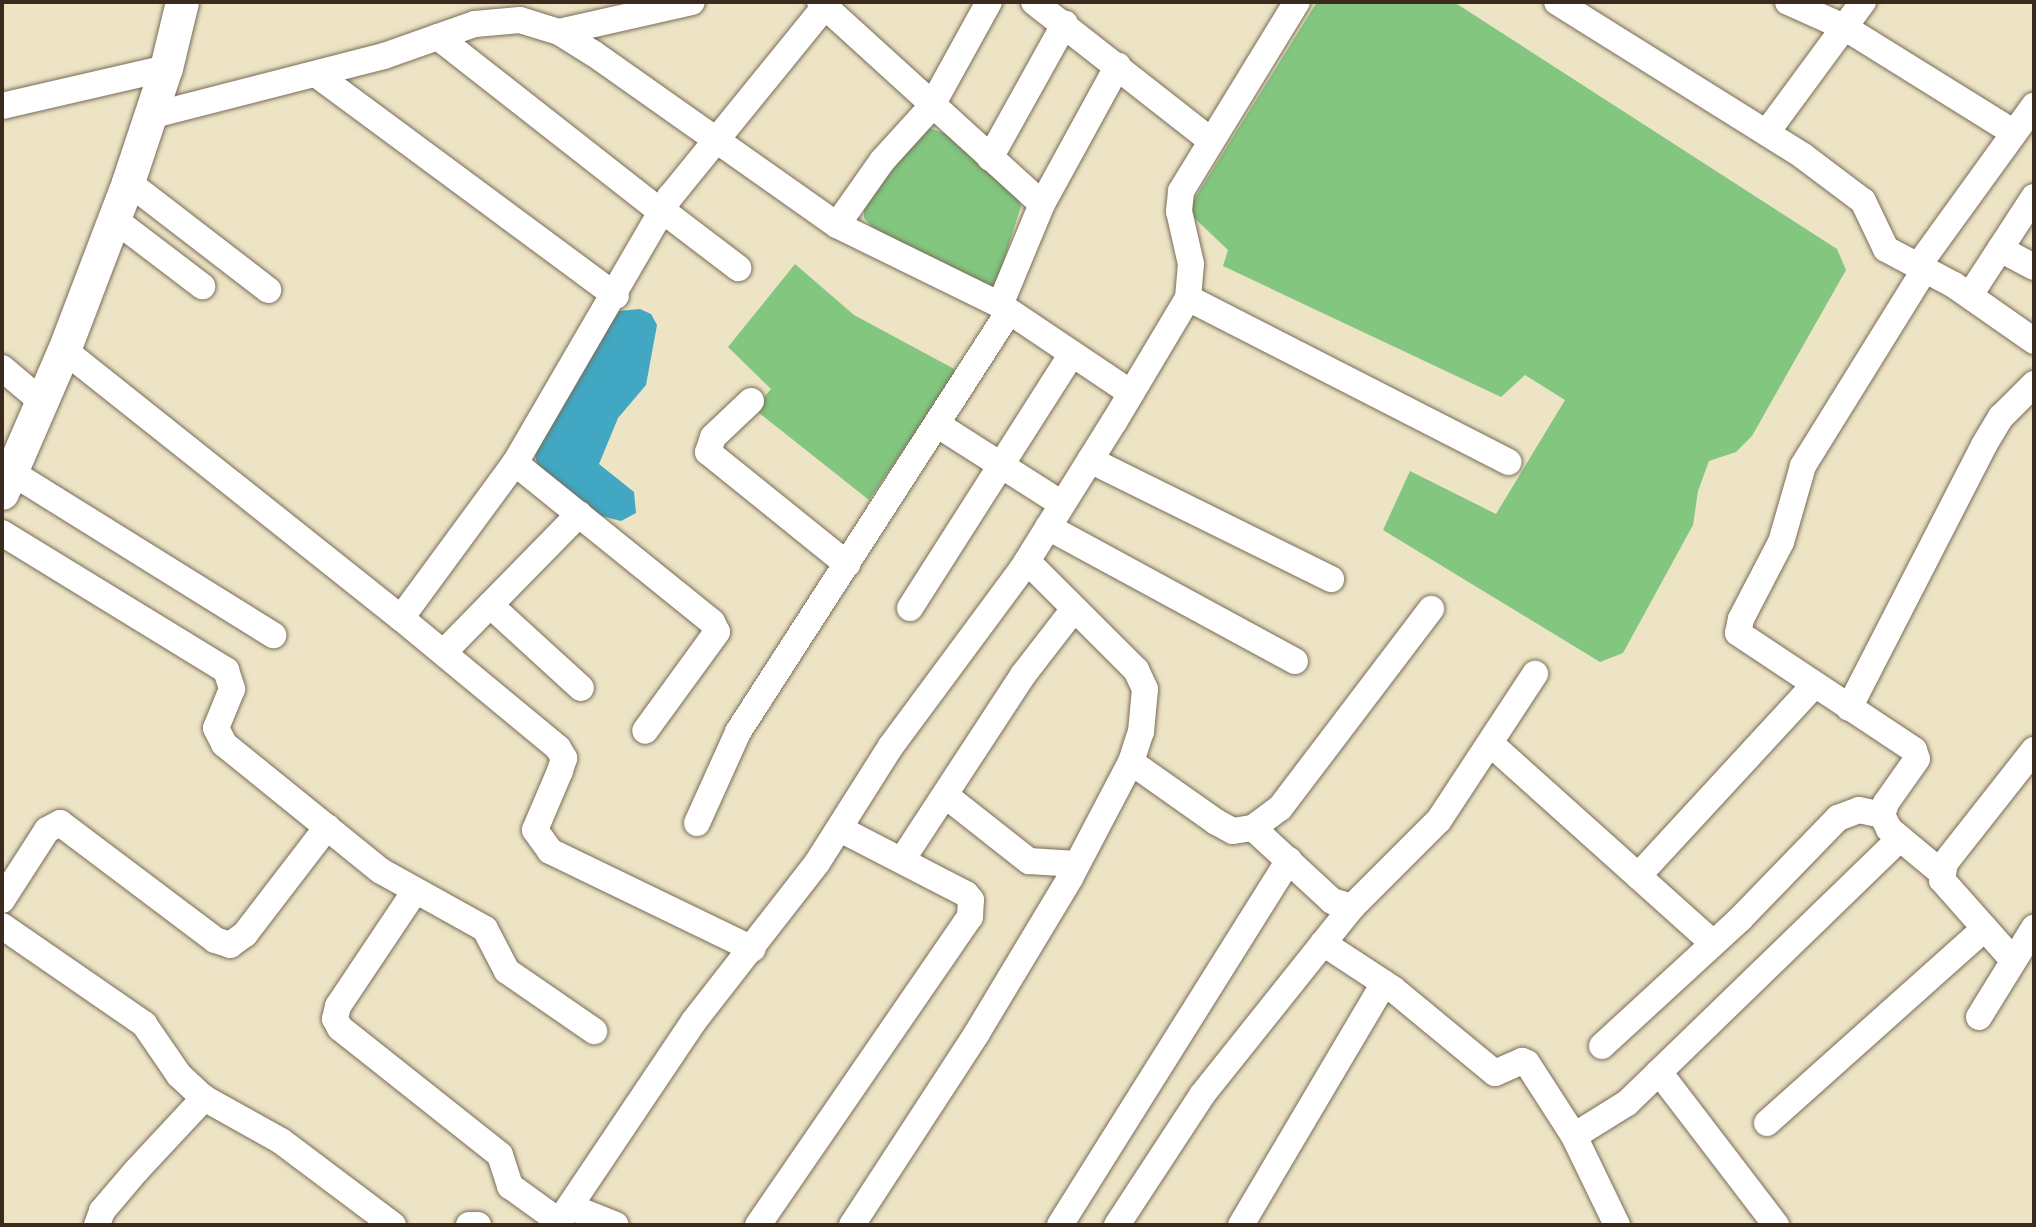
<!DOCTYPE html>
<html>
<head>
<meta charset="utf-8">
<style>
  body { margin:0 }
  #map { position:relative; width:2036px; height:1227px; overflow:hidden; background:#ede4c5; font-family:Caveat,sans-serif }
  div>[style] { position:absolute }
  .green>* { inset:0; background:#82c680 }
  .water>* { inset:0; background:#41a7c2 }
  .roads { filter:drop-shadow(0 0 2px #796b58) drop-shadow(0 0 2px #796b58) }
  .minor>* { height:26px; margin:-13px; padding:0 13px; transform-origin:13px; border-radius:13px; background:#fff }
  .tertiary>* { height:33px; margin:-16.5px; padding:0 16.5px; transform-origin:16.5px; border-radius:16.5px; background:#fff }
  span { translate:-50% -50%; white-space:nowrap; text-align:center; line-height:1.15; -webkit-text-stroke:5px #fdfcf7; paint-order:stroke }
  .frame { position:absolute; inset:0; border:4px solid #3b2a1e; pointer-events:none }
</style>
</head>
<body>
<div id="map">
  <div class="green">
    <div style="clip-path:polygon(1317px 2px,1454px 2px,1837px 249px,1846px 270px,1752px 436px,1736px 452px,1709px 461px,1698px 491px,1693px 525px,1623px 653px,1600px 662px,1383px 530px,1410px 471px,1496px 514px,1565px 400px,1525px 375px,1501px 397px,1223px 266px,1228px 250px,1187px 211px)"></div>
    <div style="clip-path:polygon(927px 127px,949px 135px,1015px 189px,1021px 206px,994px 292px,872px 227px,864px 218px,864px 206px)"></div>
    <div style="clip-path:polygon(795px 264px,854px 315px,958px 371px,869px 500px,754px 409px,771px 389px,728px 347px)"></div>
  </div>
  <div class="water">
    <div style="clip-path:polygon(640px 309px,651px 314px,657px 325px,646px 385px,618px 418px,599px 464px,634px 492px,636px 513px,621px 521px,590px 513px,538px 469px,535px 455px,617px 311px)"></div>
  </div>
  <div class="roads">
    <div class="minor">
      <div style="left:820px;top:2px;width:300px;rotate:42.3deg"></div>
      <div style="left:1034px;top:2px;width:225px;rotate:38.1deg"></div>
      <div style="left:1557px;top:2px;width:290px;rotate:32deg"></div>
      <div style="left:1803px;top:156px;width:75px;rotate:36.9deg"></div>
      <div style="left:1863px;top:201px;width:53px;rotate:64.4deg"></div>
      <div style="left:1886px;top:249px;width:77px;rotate:27.9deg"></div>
      <div style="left:1954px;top:285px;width:98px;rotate:35deg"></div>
      <div style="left:1788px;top:2px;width:61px;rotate:24.1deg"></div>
      <div style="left:1844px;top:27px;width:199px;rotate:31.9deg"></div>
      <div style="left:559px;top:32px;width:136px;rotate:-12.7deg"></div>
      <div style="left:438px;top:37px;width:283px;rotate:38.1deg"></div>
      <div style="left:316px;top:74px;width:373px;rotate:36.5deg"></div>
      <div style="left:2px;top:106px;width:168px;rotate:-13deg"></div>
      <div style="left:150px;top:116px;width:242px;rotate:-14.4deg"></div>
      <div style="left:384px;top:56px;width:96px;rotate:-19.4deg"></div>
      <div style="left:475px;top:24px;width:45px;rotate:-5.1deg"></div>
      <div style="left:520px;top:20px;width:41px;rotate:17.1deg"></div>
      <div style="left:559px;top:32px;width:40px;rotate:32deg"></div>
      <div style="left:593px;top:53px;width:299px;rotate:35.2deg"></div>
      <div style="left:837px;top:225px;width:182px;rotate:26.1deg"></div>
      <div style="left:1000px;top:305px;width:158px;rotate:33.9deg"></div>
      <div style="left:1767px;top:132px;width:162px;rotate:-53.6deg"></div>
      <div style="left:990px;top:158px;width:154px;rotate:-60.9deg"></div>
      <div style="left:128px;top:182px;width:177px;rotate:37.6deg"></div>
      <div style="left:662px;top:210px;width:96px;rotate:37.3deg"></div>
      <div style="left:114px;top:219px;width:111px;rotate:37.3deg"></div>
      <div style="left:837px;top:225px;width:78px;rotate:-54.9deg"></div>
      <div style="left:882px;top:161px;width:73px;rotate:-47.8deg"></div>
      <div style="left:931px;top:107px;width:120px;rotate:-61.1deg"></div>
      <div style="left:2000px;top:249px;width:38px;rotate:28deg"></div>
      <div style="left:1918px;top:266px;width:198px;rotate:-54.1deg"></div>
      <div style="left:1925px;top:269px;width:232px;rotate:121.8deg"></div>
      <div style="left:1803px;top:466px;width:79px;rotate:106.1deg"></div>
      <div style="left:1781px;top:542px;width:87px;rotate:117.5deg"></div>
      <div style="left:1741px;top:619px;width:14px;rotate:102deg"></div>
      <div style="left:1738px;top:633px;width:211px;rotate:33.6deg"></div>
      <div style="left:1914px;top:750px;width:9px;rotate:72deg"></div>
      <div style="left:1917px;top:759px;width:54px;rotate:125.2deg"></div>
      <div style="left:1886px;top:803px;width:13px;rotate:108deg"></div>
      <div style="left:1882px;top:815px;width:16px;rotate:63deg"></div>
      <div style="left:1889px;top:829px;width:70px;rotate:39.8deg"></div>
      <div style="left:1970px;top:295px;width:117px;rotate:-56.9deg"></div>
      <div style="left:1188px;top:298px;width:360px;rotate:27.1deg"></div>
      <div style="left:1000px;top:305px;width:109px;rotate:-67.4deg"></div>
      <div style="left:1042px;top:204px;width:158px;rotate:-61.3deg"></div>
      <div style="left:64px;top:350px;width:431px;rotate:38.5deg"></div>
      <div style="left:401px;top:618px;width:192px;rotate:-53.7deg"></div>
      <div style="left:515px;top:463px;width:308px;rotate:-59.8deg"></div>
      <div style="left:670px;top:197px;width:246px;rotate:-50.9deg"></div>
      <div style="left:2px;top:368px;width:50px;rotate:40.1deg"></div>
      <div style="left:751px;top:401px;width:52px;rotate:136.5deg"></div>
      <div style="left:713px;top:437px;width:16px;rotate:108deg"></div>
      <div style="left:708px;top:452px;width:179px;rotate:38.9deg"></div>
      <div style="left:938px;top:425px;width:147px;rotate:32.5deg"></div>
      <div style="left:1090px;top:460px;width:269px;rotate:26.3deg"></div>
      <div style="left:515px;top:463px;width:253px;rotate:38.9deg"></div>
      <div style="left:712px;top:622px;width:11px;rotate:63deg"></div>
      <div style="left:717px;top:632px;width:122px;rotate:126deg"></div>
      <div style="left:11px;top:472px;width:309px;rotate:31.9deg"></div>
      <div style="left:1048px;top:527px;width:281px;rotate:28.5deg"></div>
      <div style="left:2px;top:533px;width:263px;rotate:31.5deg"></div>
      <div style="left:226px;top:670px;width:20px;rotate:72deg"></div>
      <div style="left:232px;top:689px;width:42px;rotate:112.3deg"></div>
      <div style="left:216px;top:728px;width:18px;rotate:63deg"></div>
      <div style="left:224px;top:744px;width:202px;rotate:39deg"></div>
      <div style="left:381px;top:871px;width:119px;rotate:29.1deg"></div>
      <div style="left:485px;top:929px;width:47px;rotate:62.4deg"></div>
      <div style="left:507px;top:971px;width:106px;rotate:34.6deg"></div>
      <div style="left:490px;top:605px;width:123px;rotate:42.4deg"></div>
      <div style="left:910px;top:608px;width:300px;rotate:-57.5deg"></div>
      <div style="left:401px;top:618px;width:204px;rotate:39.6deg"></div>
      <div style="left:558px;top:748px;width:12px;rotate:59deg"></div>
      <div style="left:564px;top:758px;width:14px;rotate:107deg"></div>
      <div style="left:560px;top:771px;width:64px;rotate:113deg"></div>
      <div style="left:535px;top:830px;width:26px;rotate:54deg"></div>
      <div style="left:550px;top:851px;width:225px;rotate:25.8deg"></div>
      <div style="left:444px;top:652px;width:193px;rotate:-45.6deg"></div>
      <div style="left:1849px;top:708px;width:296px;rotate:-62.8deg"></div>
      <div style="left:1984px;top:445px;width:33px;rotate:-59deg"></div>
      <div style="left:2001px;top:417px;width:47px;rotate:-45deg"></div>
      <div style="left:1491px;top:744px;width:298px;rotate:41.9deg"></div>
      <div style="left:1131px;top:762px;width:104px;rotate:35.2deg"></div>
      <div style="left:1216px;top:822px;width:19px;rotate:28deg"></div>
      <div style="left:1233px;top:831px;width:20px;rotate:-9deg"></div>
      <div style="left:1253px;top:828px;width:34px;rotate:-37deg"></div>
      <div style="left:1280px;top:808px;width:250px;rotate:-52.8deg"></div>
      <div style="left:945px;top:795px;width:107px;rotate:38.2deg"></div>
      <div style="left:1029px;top:861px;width:48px;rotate:3.6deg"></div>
      <div style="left:697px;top:823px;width:100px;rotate:-65.7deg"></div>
      <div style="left:738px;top:732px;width:500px;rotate:-57.2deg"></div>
      <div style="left:1253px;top:828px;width:108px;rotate:42.7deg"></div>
      <div style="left:1332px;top:901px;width:21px;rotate:17deg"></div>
      <div style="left:1352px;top:907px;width:123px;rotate:-45deg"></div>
      <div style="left:1439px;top:820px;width:175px;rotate:-56.7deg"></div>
      <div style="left:902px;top:860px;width:221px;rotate:-56.8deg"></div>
      <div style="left:1023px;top:675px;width:83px;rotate:-52.3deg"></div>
      <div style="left:1638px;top:876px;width:260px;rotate:-47.3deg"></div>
      <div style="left:415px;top:891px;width:138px;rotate:123.8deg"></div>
      <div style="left:338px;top:1006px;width:13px;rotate:103deg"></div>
      <div style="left:335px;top:1019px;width:10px;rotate:61deg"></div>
      <div style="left:340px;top:1028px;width:204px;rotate:38.4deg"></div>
      <div style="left:500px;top:1155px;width:33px;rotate:72deg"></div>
      <div style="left:510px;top:1186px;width:62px;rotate:35.8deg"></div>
      <div style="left:2px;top:900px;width:83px;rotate:-57.3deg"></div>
      <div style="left:47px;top:830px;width:15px;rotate:-28deg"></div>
      <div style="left:60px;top:823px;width:194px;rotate:37deg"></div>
      <div style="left:215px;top:940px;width:16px;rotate:18deg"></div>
      <div style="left:230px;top:945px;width:19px;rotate:-36deg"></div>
      <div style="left:245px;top:934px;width:135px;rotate:-52.5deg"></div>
      <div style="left:2px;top:926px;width:173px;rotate:34.6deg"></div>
      <div style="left:144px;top:1024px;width:62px;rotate:55.5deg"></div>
      <div style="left:179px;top:1075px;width:34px;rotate:43deg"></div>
      <div style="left:204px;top:1098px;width:88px;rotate:29.2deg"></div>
      <div style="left:281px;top:1141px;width:140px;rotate:36.9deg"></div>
      <div style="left:1323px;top:943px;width:84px;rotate:33.3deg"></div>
      <div style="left:1393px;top:989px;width:132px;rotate:39.5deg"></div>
      <div style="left:1495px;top:1073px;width:30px;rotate:-24deg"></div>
      <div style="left:1522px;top:1061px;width:5px;rotate:22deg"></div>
      <div style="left:1527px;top:1063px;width:87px;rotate:57.2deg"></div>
      <div style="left:1574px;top:1136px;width:99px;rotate:64.2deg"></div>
      <div style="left:2013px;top:960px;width:107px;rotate:-131.6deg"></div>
      <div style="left:1942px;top:880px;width:17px;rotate:-80deg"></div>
      <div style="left:1945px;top:863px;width:144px;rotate:-51.8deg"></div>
      <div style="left:1979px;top:1017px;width:105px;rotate:-58.3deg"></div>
      <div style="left:1602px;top:1046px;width:188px;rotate:-42.6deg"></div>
      <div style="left:1740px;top:919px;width:141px;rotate:-45.9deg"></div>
      <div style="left:1838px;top:818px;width:22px;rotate:-21deg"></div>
      <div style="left:1859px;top:810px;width:24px;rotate:12deg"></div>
      <div style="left:1659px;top:1072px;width:193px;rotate:52.6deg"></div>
      <div style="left:1767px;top:1123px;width:291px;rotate:-41.8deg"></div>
      <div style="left:1574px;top:1136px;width:62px;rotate:-31.9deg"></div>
      <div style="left:1627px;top:1103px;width:380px;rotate:-44.1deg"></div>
      <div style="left:571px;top:1207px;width:48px;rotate:21.8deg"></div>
      <div style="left:97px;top:1225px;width:15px;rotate:-70deg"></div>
      <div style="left:102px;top:1211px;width:52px;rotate:-49.6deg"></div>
      <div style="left:136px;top:1171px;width:100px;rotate:-47deg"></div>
      <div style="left:469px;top:1225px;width:9px"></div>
      <div style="left:557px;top:1225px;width:246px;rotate:-56.1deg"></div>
      <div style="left:694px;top:1021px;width:200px;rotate:-52.1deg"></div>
      <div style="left:817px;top:863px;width:138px;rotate:-57.7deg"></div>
      <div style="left:891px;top:746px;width:220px;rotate:-53.5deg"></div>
      <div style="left:1022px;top:569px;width:173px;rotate:-58deg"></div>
      <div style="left:1114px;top:422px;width:144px;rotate:-59.2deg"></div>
      <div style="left:1188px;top:298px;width:34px;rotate:-85deg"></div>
      <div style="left:1191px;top:264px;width:54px;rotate:-102.8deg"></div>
      <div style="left:1179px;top:211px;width:20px;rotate:-84deg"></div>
      <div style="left:1181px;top:191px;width:222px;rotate:-58.5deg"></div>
      <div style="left:758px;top:1225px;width:374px;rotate:-55.5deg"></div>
      <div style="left:970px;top:917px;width:17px;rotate:-87deg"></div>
      <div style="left:971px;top:900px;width:8px;rotate:-130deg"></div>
      <div style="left:966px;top:894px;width:142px;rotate:-152.7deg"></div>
      <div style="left:852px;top:1225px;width:229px;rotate:-56.9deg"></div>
      <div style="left:977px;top:1033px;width:181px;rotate:-59deg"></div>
      <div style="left:1070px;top:878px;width:131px;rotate:-62.3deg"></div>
      <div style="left:1131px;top:762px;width:32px;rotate:-72deg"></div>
      <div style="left:1141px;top:732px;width:43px;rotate:-84.7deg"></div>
      <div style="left:1145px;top:689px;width:21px;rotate:-115deg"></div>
      <div style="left:1136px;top:670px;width:154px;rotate:-135deg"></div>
      <div style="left:1060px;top:1225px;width:431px;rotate:-57.9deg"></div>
      <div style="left:1117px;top:1225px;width:155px;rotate:-56.8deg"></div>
      <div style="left:1202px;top:1095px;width:241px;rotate:-51.4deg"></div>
      <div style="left:1241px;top:1225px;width:281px;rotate:-59.4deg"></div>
    </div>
    <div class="tertiary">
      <div style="left:2px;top:493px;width:156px;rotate:-66.6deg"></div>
      <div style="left:64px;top:350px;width:180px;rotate:-69.1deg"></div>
      <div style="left:128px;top:182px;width:120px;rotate:-71.6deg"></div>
      <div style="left:166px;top:68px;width:68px;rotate:-76.4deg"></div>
    </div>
  </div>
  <div class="frame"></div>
</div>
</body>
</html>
